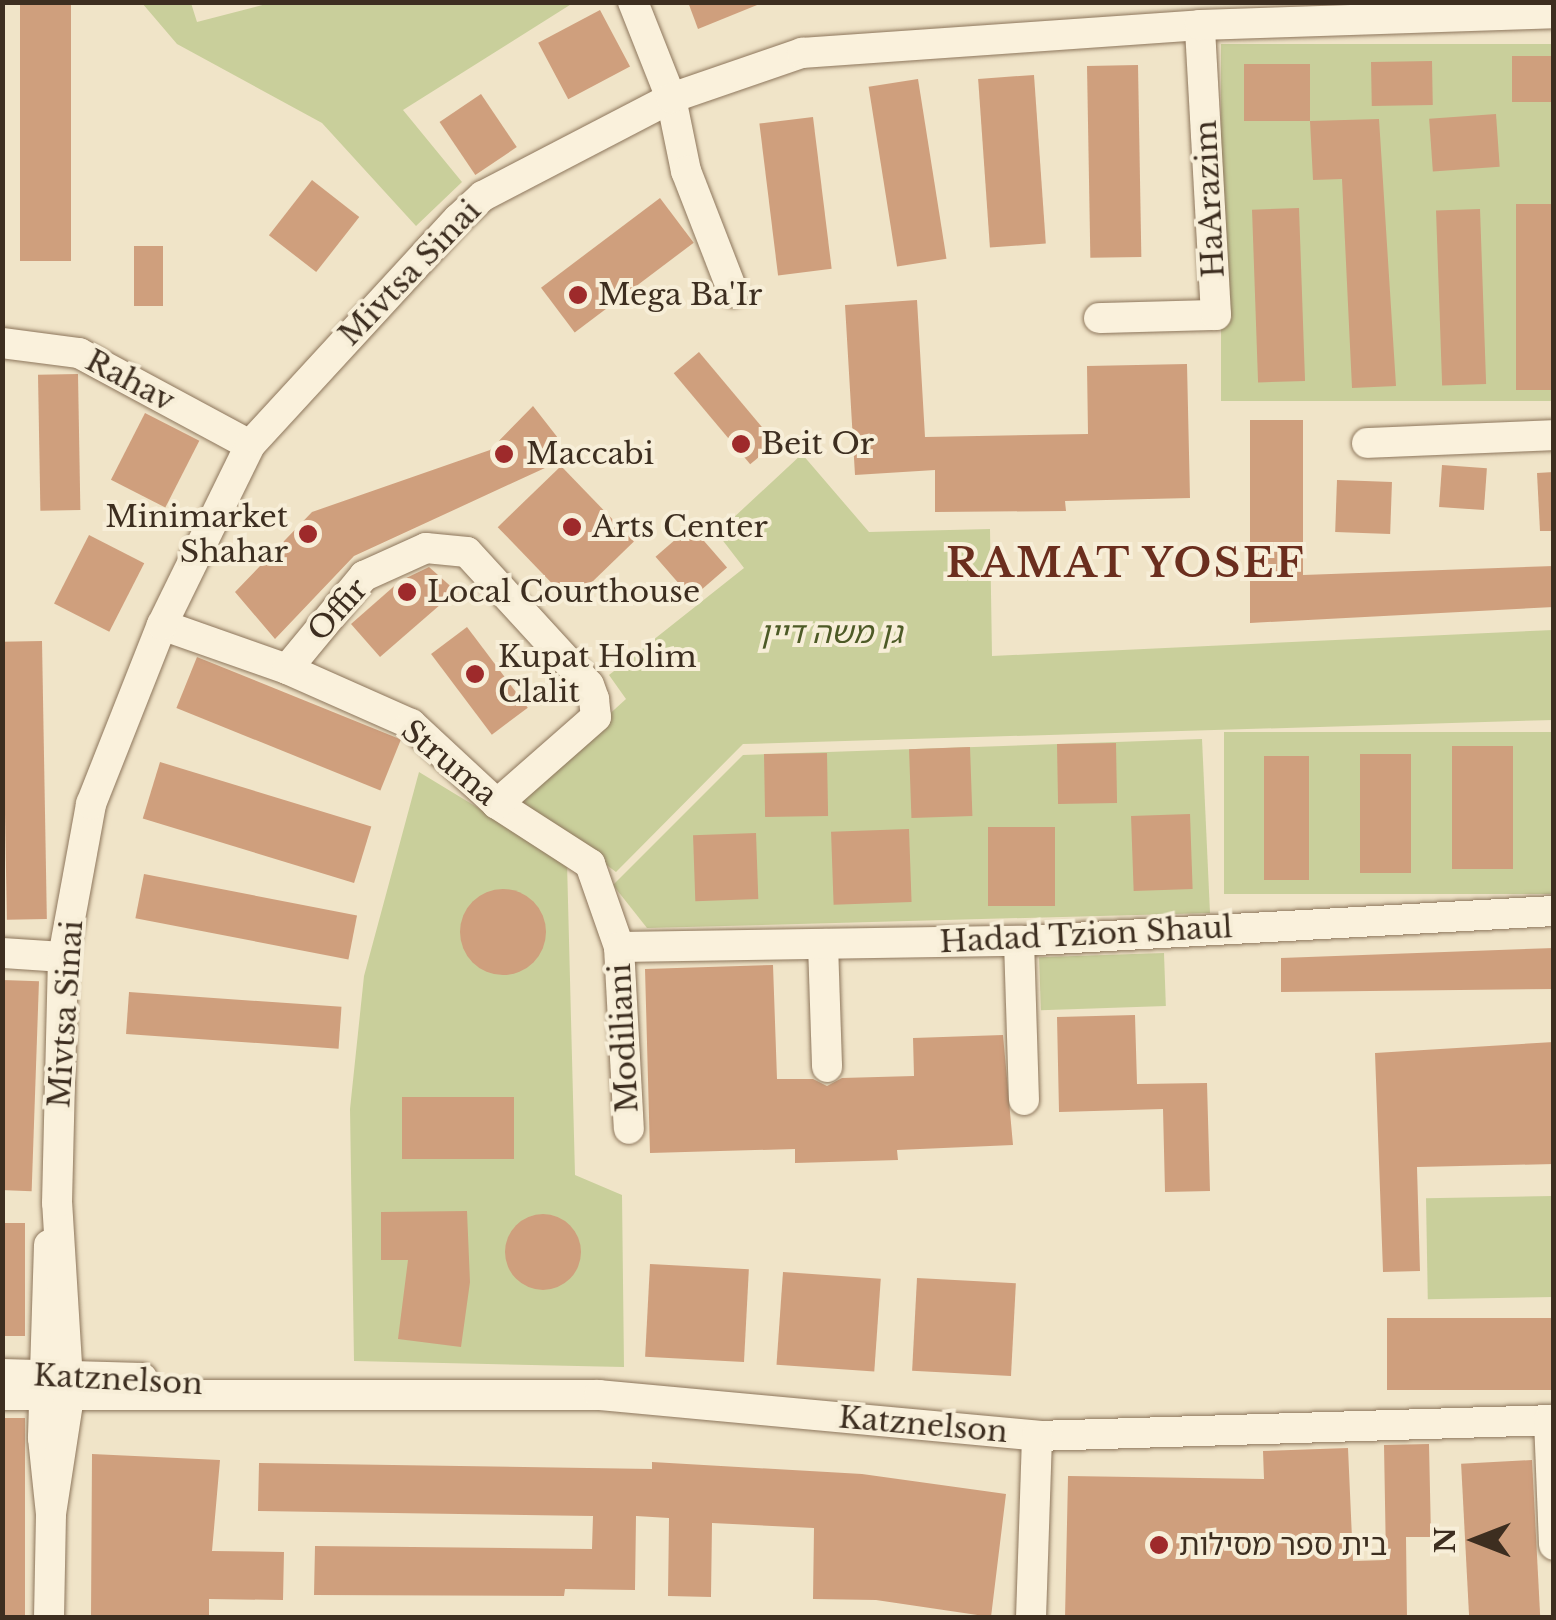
<!DOCTYPE html>
<html>
<head>
<meta charset="utf-8">
<style>
  body { margin:0 }
  #map { position:relative; width:1556px; height:1620px; overflow:hidden; background:#f0e4c8; font-family:"Libre Baskerville","Noto Sans Hebrew",serif }
  div>[style] { position:absolute }
  .green>* { inset:0; background:#c9cf9b; transform-origin:0 0 }
  .building>* { inset:0; background:#cf9f7d; transform-origin:0 0 }
  .round { border-radius:50% }
  .roads { filter:drop-shadow(0 0 2px #8d765c) drop-shadow(0 0 2px #8d765c) }
  .minor>* { height:30px; margin:-15px; padding:0 15px; transform-origin:15px; border-radius:15px; background:#faf1dc }
  .dots>* { width:28px; height:28px; translate:-50% -50%; box-sizing:border-box; border:5px solid #f7eed8; border-radius:50% }
  span { translate:-50% -50%; white-space:nowrap; text-align:center; line-height:1.15; -webkit-text-stroke:8px #f7eed8; paint-order:stroke }
  .street-label { font-size:30px; color:#3d2e20 }
  .poi-label { font-size:30px; color:#3d2e20 }
  .left { translate:0 -50%; text-align:left }
  .right { translate:-100% -50%; text-align:right }
  .park-label { font-size:30px; color:#4d5a26; font-style:italic }
  .district-label { font-size:40px; color:#6b2e1e; font-weight:700; letter-spacing:2.5px }
  .frame { position:absolute; inset:0; border:5px solid #3d2e20; pointer-events:none }
  .north { position:absolute; left:1426px; top:1490px; width:100px; height:100px; -webkit-text-stroke:8px #f7eed8; paint-order:stroke; rotate:270deg; font-size:28px; font-weight:700; line-height:40px; text-align:center; color:#3d2e20 }
  .north::after { content:''; display:block; margin:auto; width:35px; height:45px; background:#3d2e20; clip-path:polygon(50% 0,100% 100%,50% 72%,0 100%) }
</style>
</head>
<body>
<div id="map">
  <div class="green">
    <div style="clip-path:polygon(142px 3px,191px 3px,197px 22px,270px 3px,573px 3px,403px 110px,462px 182px,416px 226px,322px 123px,177px 44px)"></div>
    <div style="left:1553px;top:44px;width:357px;height:332px;rotate:90deg"></div>
    <div style="clip-path:polygon(802px 454px,869px 532px,990px 529px,992px 656px,1553px 630px,1553px 720px,743px 744px,616px 872px,517px 798px,626px 699px,609px 675px,744px 568px,717px 533px)"></div>
    <div style="left:1553px;top:732px;width:162px;height:329px;rotate:90deg"></div>
    <div style="clip-path:polygon(1202px 739px,1210px 913px,647px 928px,613px 885px,743px 755px)"></div>
    <div style="clip-path:polygon(419px 772px,567px 862px,575px 1175px,622px 1195px,624px 1367px,354px 1361px,350px 1109px,364px 976px)"></div>
    <div style="left:1164px;top:953px;width:53px;height:125px;rotate:88deg"></div>
    <div style="left:1552px;top:1196px;width:101px;height:126px;rotate:89deg"></div>
  </div>
  <div class="building">
    <div style="left:20px;top:2px;width:51px;height:259px"></div>
    <div style="clip-path:polygon(688px 2px,762px 2px,762px 3px,698px 29px)"></div>
    <div style="left:600px;top:10px;width:64px;height:70px;rotate:62deg"></div>
    <div style="left:1554px;top:56px;width:46px;height:42px;rotate:90deg"></div>
    <div style="left:1432px;top:61px;width:44px;height:61px;rotate:89deg"></div>
    <div style="left:1244px;top:64px;width:66px;height:57px"></div>
    <div style="left:1138px;top:65px;width:192px;height:51px;rotate:89deg"></div>
    <div style="left:1034px;top:75px;width:169px;height:56px;rotate:86deg"></div>
    <div style="left:918px;top:79px;width:182px;height:50px;rotate:81deg"></div>
    <div style="left:481px;top:94px;width:64px;height:50px;rotate:56deg"></div>
    <div style="left:1496px;top:114px;width:53px;height:67px;rotate:86deg"></div>
    <div style="left:813px;top:117px;width:153px;height:54px;rotate:83deg"></div>
    <div style="clip-path:polygon(1379px 119px,1396px 386px,1352px 388px,1342px 179px,1313px 180px,1310px 121px)"></div>
    <div style="left:312px;top:180px;width:60px;height:70px;rotate:38deg"></div>
    <div style="left:660px;top:198px;width:56px;height:149px;rotate:53deg"></div>
    <div style="left:1516px;top:204px;width:38px;height:186px"></div>
    <div style="left:1299px;top:208px;width:173px;height:47px;rotate:88deg"></div>
    <div style="left:1480px;top:209px;width:175px;height:44px;rotate:88deg"></div>
    <div style="left:134px;top:246px;width:29px;height:60px"></div>
    <div style="clip-path:polygon(917px 300px,925px 437px,1088px 434px,1087px 366px,1187px 364px,1190px 498px,1065px 501px,1066px 511px,935px 512px,935px 470px,855px 475px,845px 305px)"></div>
    <div style="left:699px;top:352px;width:119px;height:33px;rotate:50deg"></div>
    <div style="left:78px;top:374px;width:136px;height:40px;rotate:89deg"></div>
    <div style="clip-path:polygon(533px 406px,558px 438px,547px 451px,558px 462px,354px 556px,275px 639px,235px 592px,312px 512px,490px 450px)"></div>
    <div style="left:145px;top:413px;width:61px;height:75px;rotate:27deg"></div>
    <div style="clip-path:polygon(1250px 420px,1303px 420px,1303px 575px,1554px 566px,1554px 607px,1250px 623px)"></div>
    <div style="left:1442px;top:465px;width:45px;height:42px;rotate:4deg"></div>
    <div style="left:561px;top:466px;width:105px;height:88px;rotate:46deg"></div>
    <div style="clip-path:polygon(1554px 472px,1554px 531px,1540px 531px,1537px 473px)"></div>
    <div style="left:1337px;top:480px;width:55px;height:52px;rotate:2deg"></div>
    <div style="left:691px;top:526px;width:55px;height:47px;rotate:49deg"></div>
    <div style="left:89px;top:535px;width:62px;height:77px;rotate:27deg"></div>
    <div style="clip-path:polygon(429px 567px,456px 591px,380px 657px,351px 624px,400px 581px)"></div>
    <div style="left:467px;top:627px;width:101px;height:45px;rotate:53deg"></div>
    <div style="left:42px;top:641px;width:278px;height:40px;rotate:89deg"></div>
    <div style="left:197px;top:657px;width:220px;height:55px;rotate:22deg"></div>
    <div style="left:1116px;top:743px;width:60px;height:59px;rotate:89deg"></div>
    <div style="left:1452px;top:746px;width:61px;height:123px"></div>
    <div style="left:970px;top:747px;width:69px;height:61px;rotate:88deg"></div>
    <div style="left:827px;top:753px;width:63px;height:63px;rotate:89deg"></div>
    <div style="left:1360px;top:754px;width:51px;height:119px"></div>
    <div style="left:1264px;top:756px;width:45px;height:124px"></div>
    <div style="left:160px;top:762px;width:221px;height:59px;rotate:17deg"></div>
    <div style="left:1190px;top:814px;width:75px;height:59px;rotate:88deg"></div>
    <div style="left:988px;top:827px;width:67px;height:79px"></div>
    <div style="left:909px;top:829px;width:73px;height:78px;rotate:88deg"></div>
    <div style="left:756px;top:833px;width:66px;height:63px;rotate:88deg"></div>
    <div style="left:144px;top:874px;width:217px;height:45px;rotate:11deg"></div>
    <div class="round" style="left:460px;top:889px;width:86px;height:86px"></div>
    <div style="clip-path:polygon(1554px 948px,1554px 989px,1281px 992px,1281px 958px)"></div>
    <div style="clip-path:polygon(773px 965px,777px 1079px,813px 1079px,827px 1086px,842px 1078px,914px 1076px,913px 1038px,1003px 1035px,1013px 1145px,897px 1150px,898px 1160px,795px 1163px,795px 1149px,650px 1153px,645px 969px)"></div>
    <div style="left:2px;top:980px;width:37px;height:210px;rotate:2deg"></div>
    <div style="left:129px;top:992px;width:213px;height:42px;rotate:4deg"></div>
    <div style="clip-path:polygon(1135px 1015px,1137px 1084px,1207px 1083px,1210px 1191px,1165px 1192px,1163px 1109px,1059px 1112px,1057px 1017px)"></div>
    <div style="clip-path:polygon(1554px 1042px,1554px 1164px,1417px 1167px,1420px 1271px,1383px 1272px,1375px 1053px)"></div>
    <div style="left:514px;top:1097px;width:62px;height:112px;rotate:90deg"></div>
    <div style="clip-path:polygon(467px 1211px,470px 1282px,461px 1347px,398px 1339px,408px 1260px,381px 1260px,381px 1212px)"></div>
    <div class="round" style="left:505px;top:1214px;width:76px;height:76px"></div>
    <div style="left:25px;top:1223px;width:113px;height:23px;rotate:90deg"></div>
    <div style="left:650px;top:1264px;width:99px;height:93px;rotate:3deg"></div>
    <div style="left:783px;top:1272px;width:98px;height:93px;rotate:4deg"></div>
    <div style="left:917px;top:1278px;width:99px;height:93px;rotate:3deg"></div>
    <div style="left:1387px;top:1318px;width:167px;height:72px"></div>
    <div style="left:2px;top:1418px;width:23px;height:198px"></div>
    <div style="clip-path:polygon(1429px 1444px,1431px 1537px,1406px 1537px,1407px 1618px,1065px 1618px,1068px 1476px,1264px 1479px,1263px 1451px,1348px 1448px,1353px 1561px,1386px 1560px,1384px 1445px)"></div>
    <div style="clip-path:polygon(92px 1454px,220px 1460px,212px 1551px,284px 1552px,283px 1600px,209px 1599px,209px 1618px,91px 1618px)"></div>
    <div style="left:1532px;top:1460px;width:158px;height:71px;rotate:87deg"></div>
    <div style="clip-path:polygon(652px 1462px,862px 1474px,1006px 1494px,991px 1617px,876px 1600px,813px 1599px,814px 1528px,712px 1523px,711px 1597px,668px 1596px,669px 1518px,636px 1516px,635px 1590px,565px 1589px,564px 1596px,314px 1595px,315px 1546px,592px 1549px,593px 1516px,258px 1511px,259px 1463px,652px 1469px)"></div>
  </div>
  <div class="roads">
    <div class="minor">
      <div style="left:633px;top:2px;width:103px;rotate:68.4deg"></div>
      <div style="left:671px;top:98px;width:75px;rotate:78.4deg"></div>
      <div style="left:686px;top:171px;width:130px;rotate:68.8deg"></div>
      <div style="left:1099px;top:318px;width:117px;rotate:-1.5deg"></div>
      <div style="left:1216px;top:315px;width:290px;rotate:-93.2deg"></div>
      <div style="left:2px;top:343px;width:78px;rotate:7.4deg"></div>
      <div style="left:79px;top:353px;width:194px;rotate:28.3deg"></div>
      <div style="left:1367px;top:443px;width:187px;rotate:-2.4deg"></div>
      <div style="left:162px;top:625px;width:133px;rotate:19.4deg"></div>
      <div style="left:287px;top:669px;width:136px;rotate:23.9deg"></div>
      <div style="left:411px;top:724px;width:117px;rotate:42.9deg"></div>
      <div style="left:497px;top:804px;width:111px;rotate:32.8deg"></div>
      <div style="left:590px;top:864px;width:88px;rotate:70.7deg"></div>
      <div style="left:619px;top:947px;width:182px;rotate:86.9deg"></div>
      <div style="left:287px;top:669px;width:121px;rotate:-50.4deg"></div>
      <div style="left:364px;top:576px;width:68px;rotate:-24.3deg"></div>
      <div style="left:426px;top:548px;width:41px;rotate:5.6deg"></div>
      <div style="left:467px;top:552px;width:180px;rotate:47.5deg"></div>
      <div style="left:589px;top:685px;width:15px;rotate:70deg"></div>
      <div style="left:594px;top:699px;width:18px;rotate:84deg"></div>
      <div style="left:596px;top:717px;width:132px;rotate:138.7deg"></div>
      <div style="left:1019px;top:941px;width:159px;rotate:88.2deg"></div>
      <div style="left:823px;top:944px;width:123px;rotate:88.1deg"></div>
      <div style="left:619px;top:947px;width:400px;rotate:-0.9deg"></div>
      <div style="left:1019px;top:941px;width:536px;rotate:-3.21deg"></div>
      <div style="left:2px;top:953px;width:61px;rotate:3.8deg"></div>
      <div style="left:49px;top:1245px;width:193px;rotate:91.8deg"></div>
      <div style="left:43px;top:1438px;width:76px;rotate:84deg"></div>
      <div style="left:51px;top:1514px;width:104px;rotate:91.1deg"></div>
      <div style="left:2px;top:1374px;width:140px;rotate:1.6deg"></div>
      <div style="left:2px;top:1395px;width:597px"></div>
      <div style="left:599px;top:1395px;width:440px;rotate:5.3deg"></div>
      <div style="left:1037px;top:1436px;width:517px;rotate:-1.77deg"></div>
      <div style="left:1549px;top:1420px;width:125px;rotate:87.7deg"></div>
      <div style="left:51px;top:1514px;width:118px;rotate:-81.3deg"></div>
      <div style="left:69px;top:1397px;width:194px;rotate:-93.5deg"></div>
      <div style="left:57px;top:1203px;width:246px;rotate:-88.6deg"></div>
      <div style="left:63px;top:957px;width:156px;rotate:-79.6deg"></div>
      <div style="left:91px;top:804px;width:193px;rotate:-68.4deg"></div>
      <div style="left:162px;top:625px;width:200px;rotate:-63.9deg"></div>
      <div style="left:250px;top:445px;width:307px;rotate:-47.4deg"></div>
      <div style="left:458px;top:219px;width:34px;rotate:-43deg"></div>
      <div style="left:483px;top:196px;width:212px;rotate:-27.5deg"></div>
      <div style="left:671px;top:98px;width:139px;rotate:-19deg"></div>
      <div style="left:802px;top:53px;width:399px;rotate:-4deg"></div>
      <div style="left:1200px;top:25px;width:354px;rotate:-1.9deg"></div>
      <div style="left:1031px;top:1618px;width:182px;rotate:-88.1deg"></div>
    </div>
  </div>
  <div class="dots">
    <div style="left:578px;top:295px;background:#9e2a2b"></div>
    <div style="left:741px;top:444px;background:#9e2a2b"></div>
    <div style="left:504px;top:454px;background:#9e2a2b"></div>
    <div style="left:572px;top:527px;background:#9e2a2b"></div>
    <div style="left:308px;top:534px;background:#9e2a2b"></div>
    <div style="left:407px;top:592px;background:#9e2a2b"></div>
    <div style="left:475px;top:674px;background:#9e2a2b"></div>
    <div style="left:1159px;top:1545px;background:#9e2a2b"></div>
  </div>
  <div class="street-label">
    <span style="left:1210px;top:199px;rotate:-93deg">HaArazim</span>
    <span style="left:410px;top:273px;rotate:-46deg">Mivtsa Sinai</span>
    <span style="left:130px;top:381px;rotate:28deg">Rahav</span>
    <span style="left:338px;top:610px;rotate:-48deg">Offir</span>
    <span style="left:449px;top:763px;rotate:40deg">Struma</span>
    <span style="left:1086px;top:935px;rotate:-3deg">Hadad Tzion Shaul</span>
    <span style="left:66px;top:1014px;rotate:-86deg">Mivtsa Sinai</span>
    <span style="left:624px;top:1038px;rotate:-93deg">Modiliani</span>
    <span style="left:118px;top:1380px;rotate:3deg">Katznelson</span>
    <span style="left:923px;top:1425px;rotate:5deg">Katznelson</span>
  </div>
  <div class="poi-label">
    <span class="left" style="left:598px;top:295px">Mega Ba'Ir</span>
    <span class="left" style="left:761px;top:444px">Beit Or</span>
    <span class="left" style="left:526px;top:454px">Maccabi</span>
    <span class="right" style="left:288px;top:534px">Minimarket<br>Shahar</span>
    <span class="left" style="left:592px;top:527px">Arts Center</span>
    <span class="left" style="left:427px;top:592px">Local Courthouse</span>
    <span class="left" style="left:498px;top:674px">Kupat Holim<br>Clalit</span>
    <span class="left" style="left:1179px;top:1545px">בית ספר מסילות</span>
  </div>
  <div class="park-label">
    <span style="left:831px;top:633px">גן משה דיין</span>
  </div>
  <div class="district-label">
    <span style="left:1126px;top:563px">RAMAT YOSEF</span>
  </div>
  <div class="frame"></div>
  <div class="north">N</div>
</div>
</body>
</html>
